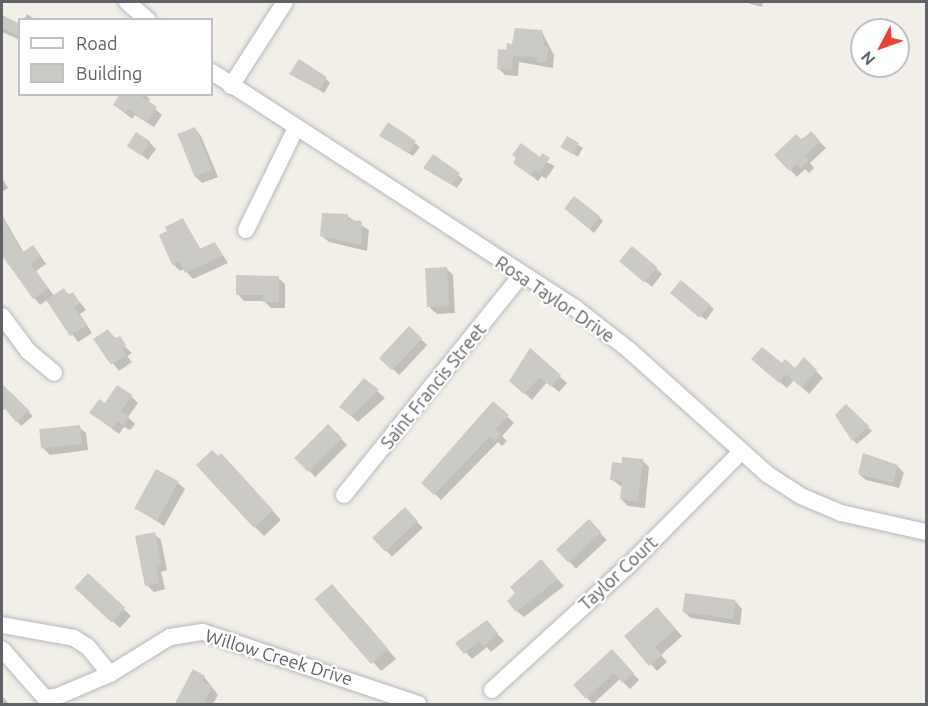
<!DOCTYPE html>
<html>
<head>
<meta charset="utf-8">
<style>
  body { margin:0 }
  #map { position:relative; width:928px; height:706px; overflow:hidden; background:#f1efe8; font-family:Ubuntu,sans-serif }
  div>[style] { position:absolute }
  .shadow>* { inset:0; background:#0003; transform-origin:0 0 }
  .building>* { inset:0; background:#cccac5; transform-origin:0 0 }
  .roads { filter:drop-shadow(0 0 2px #b5b8bc) drop-shadow(0 0 2px #b5b8bc) }
  .minor>* { height:16px; margin:-8px; padding:0 8px; transform-origin:8px; border-radius:8px; background:#fff }
  span { translate:-50% -50%; white-space:nowrap; text-align:center; line-height:1.15; -webkit-text-stroke:4.5px #fff; paint-order:stroke }
  .street-label { font-size:18px; color:#5f6368 }
  .frame { position:absolute; inset:0; border:3px solid #5f6368; pointer-events:none }
  .legend { position:absolute; left:18px; top:18px; width:195px; height:78px; box-sizing:border-box; background:#fff; border:2px solid #bfc1c3; margin:0; padding:8px 10px; list-style:none; font-size:18px; color:#5f6368 }
  .legend li { display:flex; align-items:center; gap:12px; height:30px }
  .legend b { width:30px; border:2px solid #bfc1c3 }
  .north { position:absolute; left:850px; top:18px; width:60px; height:60px; box-sizing:border-box; background:#fff; border:2px solid #bfc1c3; border-radius:50%; rotate:229deg; font-size:16px; font-weight:700; line-height:24px; text-align:center; color:#5f6368 }
  .north::after { content:''; display:block; margin:auto; width:21px; height:27px; background:#ea4335; clip-path:polygon(50% 0,100% 100%,50% 72%,0 100%) }
</style>
</head>
<body>
<div id="map">
  <div class="shadow">
    <div style="clip-path:polygon(744px 2px,763px 2px,762px 7px)"></div>
    <div style="clip-path:polygon(27px 14px,36px 20px,24px 20px)"></div>
    <div style="clip-path:polygon(2px 15px,20px 25px,20px 40px,2px 32px)"></div>
    <div style="clip-path:polygon(542px 32px,554px 55px,553px 68px,519px 62px,518px 76px,505px 75px,499px 69px,508px 52px)"></div>
    <div style="clip-path:polygon(291px 74px,326px 79px,330px 83px,324px 93px)"></div>
    <div style="clip-path:polygon(122px 94px,145px 94px,150px 100px,148px 103px,162px 115px,154px 127px,135px 115px,132px 119px,115px 105px)"></div>
    <div style="clip-path:polygon(389px 124px,420px 147px,413px 156px,385px 139px)"></div>
    <div style="clip-path:polygon(195px 129px,201px 136px,218px 177px,202px 183px,195px 176px)"></div>
    <div style="clip-path:polygon(811px 133px,826px 148px,810px 163px,814px 168px,809px 173px,805px 169px,797px 177px,776px 155px)"></div>
    <div style="left:567px;top:138px;width:19px;height:10px;rotate:32deg"></div>
    <div style="clip-path:polygon(149px 142px,156px 149px,148px 160px,129px 145px)"></div>
    <div style="clip-path:polygon(433px 156px,463px 179px,457px 188px,430px 172px)"></div>
    <div style="clip-path:polygon(540px 159px,555px 166px,546px 179px,542px 176px,538px 181px,515px 163px)"></div>
    <div style="clip-path:polygon(2px 178px,8px 188px,2px 192px)"></div>
    <div style="clip-path:polygon(570px 213px,599px 217px,603px 221px,594px 233px)"></div>
    <div style="clip-path:polygon(2px 215px,24px 253px,39px 254px,46px 264px,36px 271px,54px 296px,63px 290px,79px 301px,86px 310px,80px 314px,92px 333px,78px 342px,47px 300px,40px 305px,2px 256px)"></div>
    <div style="clip-path:polygon(347px 216px,369px 230px,367px 251px,329px 242px,322px 236px)"></div>
    <div style="clip-path:polygon(183px 219px,201px 250px,215px 243px,228px 263px,193px 279px,184px 269px,180px 271px,173px 264px)"></div>
    <div style="clip-path:polygon(621px 261px,656px 268px,662px 274px,652px 287px)"></div>
    <div style="clip-path:polygon(447px 269px,453px 275px,455px 313px,437px 314px,430px 308px)"></div>
    <div style="clip-path:polygon(278px 278px,285px 284px,285px 308px,271px 308px,264px 301px,244px 301px,238px 294px)"></div>
    <div style="clip-path:polygon(682px 282px,714px 309px,706px 320px,677px 298px)"></div>
    <div style="left:409px;top:328px;width:25px;height:41px;rotate:43deg"></div>
    <div style="clip-path:polygon(108px 331px,132px 353px,127px 356px,132px 362px,119px 371px,95px 340px)"></div>
    <div style="clip-path:polygon(530px 351px,567px 383px,559px 392px,547px 382px,532px 400px,518px 387px)"></div>
    <div style="clip-path:polygon(804px 359px,823px 378px,809px 394px,794px 380px,787px 388px,760px 365px,782px 365px,795px 370px)"></div>
    <div style="clip-path:polygon(365px 380px,385px 398px,358px 422px,348px 413px)"></div>
    <div style="clip-path:polygon(6px 391px,33px 416px,21px 426px,6px 408px,2px 411px,2px 395px)"></div>
    <div style="clip-path:polygon(131px 396px,138px 403px,128px 417px,135px 424px,130px 430px,124px 427px,119px 434px,91px 413px)"></div>
    <div style="clip-path:polygon(493px 403px,514px 423px,502px 436px,507px 441px,502px 446px,498px 442px,441px 500px,423px 482px)"></div>
    <div style="clip-path:polygon(846px 406px,872px 431px,857px 444px,853px 440px)"></div>
    <div style="left:328px;top:426px;width:27px;height:45px;rotate:45deg"></div>
    <div style="clip-path:polygon(79px 427px,86px 433px,88px 450px,50px 455px,43px 448px)"></div>
    <div style="clip-path:polygon(218px 458px,230px 464px,281px 520px,264px 536px,255px 527px)"></div>
    <div style="clip-path:polygon(642px 460px,649px 467px,645px 508px,628px 506px,621px 499px,622px 487px,611px 479px,623px 465px)"></div>
    <div style="clip-path:polygon(897px 466px,904px 473px,899px 488px,866px 480px,859px 474px)"></div>
    <div style="clip-path:polygon(178px 483px,185px 489px,164px 526px,136px 508px)"></div>
    <div style="left:405px;top:509px;width:26px;height:42px;rotate:47deg"></div>
    <div style="left:589px;top:521px;width:26px;height:42px;rotate:47deg"></div>
    <div style="clip-path:polygon(154px 534px,161px 540px,167px 570px,161px 572px,165px 589px,154px 592px,147px 585px)"></div>
    <div style="clip-path:polygon(547px 568px,564px 586px,524px 617px,517px 611px)"></div>
    <div style="clip-path:polygon(88px 575px,131px 616px,120px 628px,83px 594px)"></div>
    <div style="clip-path:polygon(341px 595px,396px 659px,381px 671px,317px 599px)"></div>
    <div style="clip-path:polygon(736px 602px,742px 609px,740px 625px,691px 618px,684px 612px)"></div>
    <div style="clip-path:polygon(664px 616px,682px 636px,661px 655px,667px 662px,657px 671px,626px 636px)"></div>
    <div style="clip-path:polygon(493px 629px,504px 641px,491px 652px,487px 647px,472px 659px,457px 643px)"></div>
    <div style="clip-path:polygon(612px 651px,639px 680px,630px 689px,620px 679px,593px 704px,575px 685px)"></div>
    <div style="clip-path:polygon(204px 677px,218px 695px,213px 704px,175px 704px)"></div>
    <div style="clip-path:polygon(2px 696px,9px 704px,2px 704px)"></div>
  </div>
  <div class="building">
    <div style="clip-path:polygon(2px 15px,20px 24px,20px 36px,2px 28px)"></div>
    <div style="clip-path:polygon(515px 28px,542px 30px,544px 46px,548px 47px,547px 62px,537px 62px,537px 57px,513px 56px,512px 70px,497px 69px,498px 49px,506px 50px,507px 43px,512px 44px)"></div>
    <div style="clip-path:polygon(299px 59px,327px 77px,319px 90px,289px 74px)"></div>
    <div style="clip-path:polygon(120px 94px,138px 94px,157px 107px,147px 122px,128px 109px,125px 113px,113px 105px)"></div>
    <div style="clip-path:polygon(388px 122px,416px 141px,408px 153px,379px 136px)"></div>
    <div style="left:195px;top:127px;width:46px;height:19px;rotate:68deg"></div>
    <div style="clip-path:polygon(811px 131px,820px 141px,805px 156px,809px 160px,801px 168px,797px 163px,789px 171px,774px 155px,796px 134px,802px 140px)"></div>
    <div style="left:136px;top:132px;width:17px;height:17px;rotate:33deg"></div>
    <div style="left:567px;top:136px;width:14px;height:13px;rotate:30deg"></div>
    <div style="clip-path:polygon(521px 143px,540px 157px,542px 153px,550px 158px,539px 173px,535px 170px,531px 176px,513px 163px,516px 158px,512px 155px)"></div>
    <div style="clip-path:polygon(433px 154px,460px 173px,452px 185px,423px 168px)"></div>
    <div style="left:574px;top:196px;width:33px;height:16px;rotate:38deg"></div>
    <div style="clip-path:polygon(322px 213px,348px 214px,348px 220px,362px 221px,361px 245px,320px 236px)"></div>
    <div style="clip-path:polygon(2px 217px,22px 253px,33px 245px,41px 256px,30px 264px,48px 288px,33px 299px,2px 255px)"></div>
    <div style="clip-path:polygon(183px 218px,199px 249px,215px 242px,222px 256px,185px 273px,179px 262px,172px 265px,159px 235px,167px 231px,165px 227px)"></div>
    <div style="left:632px;top:246px;width:33px;height:20px;rotate:40deg"></div>
    <div style="left:447px;top:267px;width:39px;height:22px;rotate:87deg"></div>
    <div style="clip-path:polygon(236px 275px,279px 276px,279px 302px,263px 302px,263px 295px,236px 295px)"></div>
    <div style="left:681px;top:280px;width:38px;height:17px;rotate:40deg"></div>
    <div style="clip-path:polygon(64px 288px,68px 295px,73px 292px,80px 303px,74px 307px,87px 325px,70px 336px,46px 300px)"></div>
    <div style="left:409px;top:326px;width:18px;height:44px;rotate:43deg"></div>
    <div style="clip-path:polygon(108px 329px,115px 339px,120px 336px,126px 345px,122px 349px,126px 355px,111px 365px,93px 339px)"></div>
    <div style="clip-path:polygon(762px 347px,782px 363px,785px 359px,795px 368px,804px 357px,817px 370px,802px 388px,786px 374px,779px 383px,751px 359px)"></div>
    <div style="clip-path:polygon(530px 348px,561px 375px,551px 387px,540px 377px,524px 394px,509px 381px)"></div>
    <div style="clip-path:polygon(364px 378px,379px 390px,351px 416px,339px 407px)"></div>
    <div style="clip-path:polygon(2px 384px,30px 411px,16px 422px,2px 405px)"></div>
    <div style="clip-path:polygon(117px 385px,132px 395px,121px 411px,129px 416px,123px 425px,117px 421px,112px 428px,89px 413px,99px 399px,105px 403px)"></div>
    <div style="clip-path:polygon(493px 401px,509px 415px,496px 429px,501px 434px,495px 441px,490px 436px,434px 495px,421px 483px)"></div>
    <div style="clip-path:polygon(846px 404px,869px 426px,852px 441px,835px 415px)"></div>
    <div style="left:328px;top:424px;width:20px;height:48px;rotate:45deg"></div>
    <div style="left:80px;top:425px;width:19px;height:41px;rotate:84deg"></div>
    <div style="clip-path:polygon(212px 450px,218px 456px,221px 453px,273px 510px,254px 528px,196px 465px)"></div>
    <div style="clip-path:polygon(863px 453px,898px 465px,893px 483px,858px 474px)"></div>
    <div style="clip-path:polygon(622px 457px,643px 459px,638px 502px,620px 499px,622px 481px,610px 480px,612px 462px,622px 463px)"></div>
    <div style="left:156px;top:469px;width:26px;height:45px;rotate:29deg"></div>
    <div style="left:405px;top:507px;width:19px;height:45px;rotate:47deg"></div>
    <div style="left:589px;top:519px;width:18px;height:45px;rotate:47deg"></div>
    <div style="clip-path:polygon(155px 532px,161px 564px,156px 565px,159px 583px,145px 586px,135px 536px)"></div>
    <div style="clip-path:polygon(541px 559px,558px 579px,516px 612px,507px 601px,515px 593px,510px 587px)"></div>
    <div style="left:88px;top:573px;width:51px;height:20px;rotate:43deg"></div>
    <div style="left:332px;top:584px;width:86px;height:23px;rotate:49deg"></div>
    <div style="left:685px;top:593px;width:51px;height:19px;rotate:8deg"></div>
    <div style="clip-path:polygon(657px 607px,676px 629px,655px 647px,662px 655px,649px 666px,624px 636px)"></div>
    <div style="clip-path:polygon(487px 620px,498px 633px,484px 646px,479px 641px,464px 654px,455px 643px)"></div>
    <div style="clip-path:polygon(612px 649px,634px 673px,623px 683px,613px 673px,586px 699px,573px 685px)"></div>
    <div style="clip-path:polygon(193px 669px,205px 676px,202px 681px,212px 687px,203px 705px,174px 705px)"></div>
  </div>
  <div class="roads">
    <div class="minor">
      <div style="left:127px;top:2px;width:28px;rotate:41deg"></div>
      <div style="left:212px;top:72px;width:432px;rotate:33deg"></div>
      <div style="left:574px;top:307px;width:70px;rotate:38deg"></div>
      <div style="left:629px;top:350px;width:186px;rotate:41.9deg"></div>
      <div style="left:767px;top:474px;width:40px;rotate:32.9deg"></div>
      <div style="left:801px;top:496px;width:43px;rotate:23deg"></div>
      <div style="left:841px;top:513px;width:87px;rotate:12.6deg"></div>
      <div style="left:231px;top:86px;width:100px;rotate:-57.3deg"></div>
      <div style="left:246px;top:230px;width:114px;rotate:-63.9deg"></div>
      <div style="left:2px;top:316px;width:44px;rotate:53.4deg"></div>
      <div style="left:28px;top:351px;width:34px;rotate:40deg"></div>
      <div style="left:344px;top:495px;width:282px;rotate:-51.1deg"></div>
      <div style="left:2px;top:625px;width:73px;rotate:10.2deg"></div>
      <div style="left:74px;top:638px;width:17px;rotate:33deg"></div>
      <div style="left:88px;top:647px;width:35px;rotate:51deg"></div>
      <div style="left:110px;top:674px;width:59px;rotate:156.9deg"></div>
      <div style="left:56px;top:697px;width:11px;rotate:175deg"></div>
      <div style="left:45px;top:698px;width:65px;rotate:-131.3deg"></div>
      <div style="left:110px;top:674px;width:70px;rotate:-31.7deg"></div>
      <div style="left:170px;top:637px;width:33px;rotate:-9deg"></div>
      <div style="left:203px;top:632px;width:227px;rotate:18.5deg"></div>
      <div style="left:492px;top:690px;width:185px;rotate:-42.4deg"></div>
      <div style="left:629px;top:565px;width:159px;rotate:-45.3deg"></div>
    </div>
  </div>
  <div class="street-label">
    <span style="left:555px;top:299px;rotate:34deg">Rosa Taylor Drive</span>
    <span style="left:433px;top:386px;rotate:-51deg">Saint Francis Street</span>
    <span style="left:618px;top:573px;rotate:-43deg">Taylor Court</span>
    <span style="left:279px;top:657px;rotate:17deg">Willow Creek Drive</span>
  </div>
  <div class="frame"></div>
  <ul class="legend">
  <li><b style="height:8px;background:#fff"></b>Road</li>
  <li><b style="height:16px;background:#cccac5"></b>Building</li>
  </ul>
  <div class="north">N</div>
</div>
</body>
</html>
